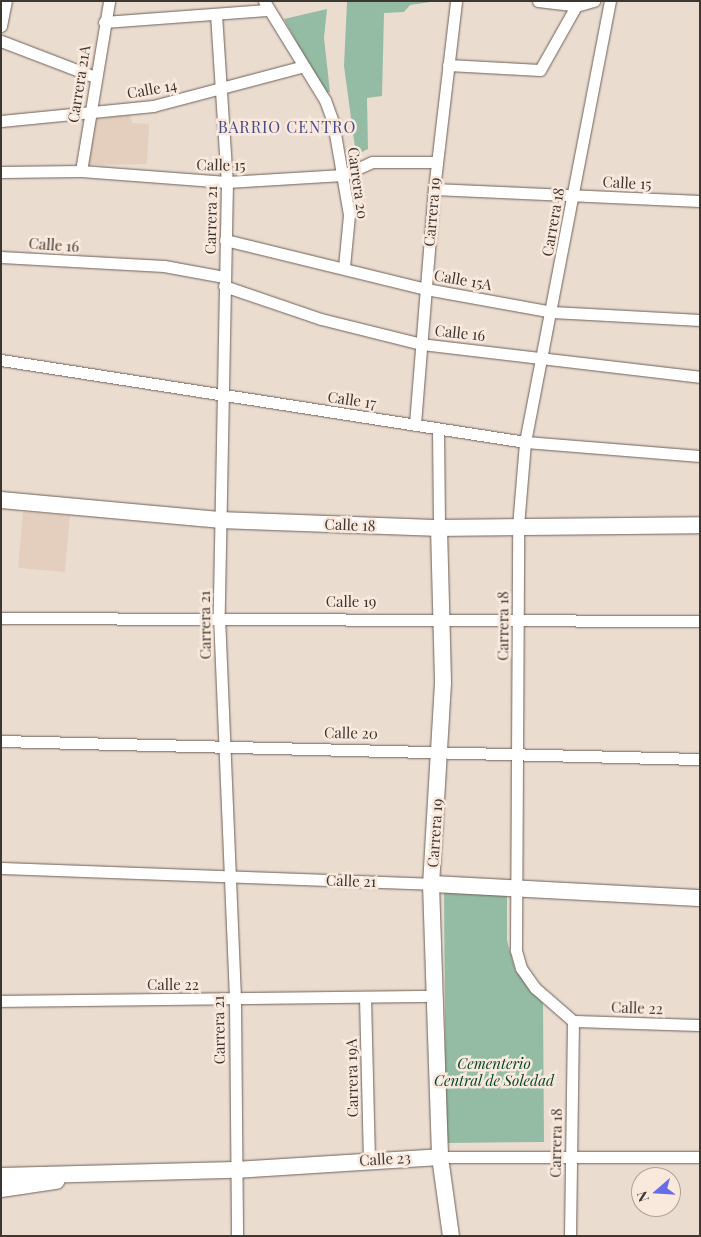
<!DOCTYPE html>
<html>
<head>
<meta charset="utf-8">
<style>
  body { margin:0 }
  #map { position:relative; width:701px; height:1237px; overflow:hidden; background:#ebdcd0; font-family:"Playfair Display",serif }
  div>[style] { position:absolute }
  .built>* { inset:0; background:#e4cebe; transform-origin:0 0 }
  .green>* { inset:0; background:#94bca4 }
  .roads { filter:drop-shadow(0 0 1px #6e6157) drop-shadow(0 0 1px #6e6157) }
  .street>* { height:11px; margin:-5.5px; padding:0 5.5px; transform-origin:5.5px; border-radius:5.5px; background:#fff }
  .secondary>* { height:16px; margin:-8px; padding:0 8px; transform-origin:8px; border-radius:8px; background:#fff }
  span { translate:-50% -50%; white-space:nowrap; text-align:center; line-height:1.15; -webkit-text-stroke:5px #f9e9dd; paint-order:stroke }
  .street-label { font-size:15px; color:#3d3732 }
  .park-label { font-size:15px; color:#03462a; font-style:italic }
  .neighbourhood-label { font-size:16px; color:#464c89; letter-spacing:1px }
  .frame { position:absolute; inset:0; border:2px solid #3d3732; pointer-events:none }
  .north { position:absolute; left:631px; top:1167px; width:50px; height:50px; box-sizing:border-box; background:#f9e9dd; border:1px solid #aea299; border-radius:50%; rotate:251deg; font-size:14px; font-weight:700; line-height:20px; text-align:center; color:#3d3732 }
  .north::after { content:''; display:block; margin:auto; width:18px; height:22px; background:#666de6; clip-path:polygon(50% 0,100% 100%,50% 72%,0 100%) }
</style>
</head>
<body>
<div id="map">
  <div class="built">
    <div style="clip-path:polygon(130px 115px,132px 123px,149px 124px,147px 164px,87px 165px,91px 120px)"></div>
    <div style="left:23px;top:512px;width:47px;height:56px;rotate:5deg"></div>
  </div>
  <div class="green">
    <div style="clip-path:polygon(437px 1px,410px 5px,404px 12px,384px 13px,382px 96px,367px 98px,368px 149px,356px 155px,344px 66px,347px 2px)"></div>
    <div style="clip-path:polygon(327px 9px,324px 38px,330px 92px,325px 94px,284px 19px)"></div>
    <div style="clip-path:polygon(444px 892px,507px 895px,507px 940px,515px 970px,543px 1002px,544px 1142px,446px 1143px)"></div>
  </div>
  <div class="roads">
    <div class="street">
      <div style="left:264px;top:1px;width:116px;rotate:58.4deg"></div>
      <div style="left:325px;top:100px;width:23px;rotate:70deg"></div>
      <div style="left:333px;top:122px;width:94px;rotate:80.2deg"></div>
      <div style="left:349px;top:215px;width:52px;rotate:95.5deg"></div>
      <div style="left:538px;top:1px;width:38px;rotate:7deg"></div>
      <div style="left:576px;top:6px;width:19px;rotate:-16deg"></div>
      <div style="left:216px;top:14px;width:168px;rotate:86.3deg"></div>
      <div style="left:227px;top:182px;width:434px;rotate:91.1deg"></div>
      <div style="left:219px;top:616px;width:384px;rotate:87.6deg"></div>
      <div style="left:235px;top:1000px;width:236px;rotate:89.5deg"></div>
      <div style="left:104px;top:22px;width:163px;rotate:-4.2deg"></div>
      <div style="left:1px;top:26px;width:25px;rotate:-79deg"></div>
      <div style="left:1px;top:41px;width:101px;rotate:21deg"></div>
      <div style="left:448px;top:65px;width:92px;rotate:3.1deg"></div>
      <div style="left:540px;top:70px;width:73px;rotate:-60.6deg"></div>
      <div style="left:1px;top:121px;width:153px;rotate:-5.6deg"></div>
      <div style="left:153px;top:106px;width:156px;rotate:-14.8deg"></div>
      <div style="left:81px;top:171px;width:172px;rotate:-80.6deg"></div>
      <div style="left:1px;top:172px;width:80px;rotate:-0.7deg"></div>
      <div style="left:81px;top:171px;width:146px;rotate:4.3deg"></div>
      <div style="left:227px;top:182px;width:116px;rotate:-3.5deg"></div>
      <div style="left:343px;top:175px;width:32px;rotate:-24deg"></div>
      <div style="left:372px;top:162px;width:65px"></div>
      <div style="left:434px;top:189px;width:266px;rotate:2.6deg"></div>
      <div style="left:225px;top:240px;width:207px;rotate:13.7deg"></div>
      <div style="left:426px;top:289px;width:128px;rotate:10.3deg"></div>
      <div style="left:552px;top:312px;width:148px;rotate:3.1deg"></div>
      <div style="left:1px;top:257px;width:163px;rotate:3.2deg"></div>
      <div style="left:164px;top:266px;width:61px;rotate:10.4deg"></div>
      <div style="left:224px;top:286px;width:102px;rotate:18.8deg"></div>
      <div style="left:321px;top:319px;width:103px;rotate:14deg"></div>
      <div style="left:421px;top:344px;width:281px;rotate:6.7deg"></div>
      <div style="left:1px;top:360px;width:530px;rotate:8.89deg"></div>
      <div style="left:525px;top:442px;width:176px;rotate:4.6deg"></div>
      <div style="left:415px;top:424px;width:236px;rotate:-85.4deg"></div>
      <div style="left:434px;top:189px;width:189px;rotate:-83.3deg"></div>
      <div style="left:438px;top:429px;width:99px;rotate:89.4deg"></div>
      <div style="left:1px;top:618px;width:699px;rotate:0.25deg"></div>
      <div style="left:1px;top:741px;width:699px;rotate:1.48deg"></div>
      <div style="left:1px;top:868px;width:430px;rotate:2.1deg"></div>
      <div style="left:365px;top:997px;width:162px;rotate:88.6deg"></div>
      <div style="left:1px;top:1001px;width:434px;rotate:-0.7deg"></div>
      <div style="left:573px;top:1021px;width:127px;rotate:1.8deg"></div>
      <div style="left:440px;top:1157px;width:260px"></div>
      <div style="left:570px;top:1236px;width:215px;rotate:-89.2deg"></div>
      <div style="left:573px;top:1021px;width:50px;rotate:-139deg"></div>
      <div style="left:535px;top:988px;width:24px;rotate:-125deg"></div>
      <div style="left:521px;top:968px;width:19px;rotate:-106deg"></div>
      <div style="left:516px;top:950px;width:424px;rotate:-89.7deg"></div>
      <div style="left:518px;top:526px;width:84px;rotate:-85.2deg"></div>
      <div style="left:525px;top:442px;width:449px;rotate:-79.1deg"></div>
    </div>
    <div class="secondary">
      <div style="left:1px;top:500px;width:219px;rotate:5.2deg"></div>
      <div style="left:219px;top:520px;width:215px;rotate:2.1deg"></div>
      <div style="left:434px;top:528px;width:266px;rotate:-0.6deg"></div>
      <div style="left:439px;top:528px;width:155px;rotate:88.5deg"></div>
      <div style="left:443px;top:683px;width:201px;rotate:93.4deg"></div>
      <div style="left:431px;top:884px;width:273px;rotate:88.1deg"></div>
      <div style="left:440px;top:1157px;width:80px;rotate:82.1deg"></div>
      <div style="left:431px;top:884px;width:269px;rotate:3deg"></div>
      <div style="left:1px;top:1176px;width:234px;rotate:-1.5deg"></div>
      <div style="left:235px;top:1170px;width:205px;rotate:-3.6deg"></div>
      <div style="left:1px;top:1189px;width:56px;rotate:-8.3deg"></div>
    </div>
  </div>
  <div class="street-label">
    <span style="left:79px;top:84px;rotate:-81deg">Carrera 21A</span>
    <span style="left:152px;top:89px;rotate:-10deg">Calle 14</span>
    <span style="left:221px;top:165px;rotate:1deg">Calle 15</span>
    <span style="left:358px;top:183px;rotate:82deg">Carrera 20</span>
    <span style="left:627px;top:183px;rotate:3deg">Calle 15</span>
    <span style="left:432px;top:212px;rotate:-85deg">Carrera 19</span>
    <span style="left:211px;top:220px;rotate:-89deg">Carrera 21</span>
    <span style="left:553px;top:222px;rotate:-80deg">Carrera 18</span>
    <span style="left:54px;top:245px;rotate:4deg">Calle 16</span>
    <span style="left:463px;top:280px;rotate:10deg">Calle 15A</span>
    <span style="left:460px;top:333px;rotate:6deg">Calle 16</span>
    <span style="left:352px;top:400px;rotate:8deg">Calle 17</span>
    <span style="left:350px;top:525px;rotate:2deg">Calle 18</span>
    <span style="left:351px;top:602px">Calle 19</span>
    <span style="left:205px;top:625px;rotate:-91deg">Carrera 21</span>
    <span style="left:503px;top:626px;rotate:-90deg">Carrera 18</span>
    <span style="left:351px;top:733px;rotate:1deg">Calle 20</span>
    <span style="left:435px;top:833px;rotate:-86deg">Carrera 19</span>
    <span style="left:351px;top:881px;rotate:2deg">Calle 21</span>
    <span style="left:173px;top:985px">Calle 22</span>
    <span style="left:637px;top:1008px;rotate:2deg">Calle 22</span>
    <span style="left:219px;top:1030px;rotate:-91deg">Carrera 21</span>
    <span style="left:352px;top:1078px;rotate:-91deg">Carrera 19A</span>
    <span style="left:556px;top:1143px;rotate:-89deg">Carrera 18</span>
    <span style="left:385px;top:1159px;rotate:-3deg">Calle 23</span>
  </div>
  <div class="park-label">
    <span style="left:494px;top:1072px">Cementerio<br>Central de Soledad</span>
  </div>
  <div class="neighbourhood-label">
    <span style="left:287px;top:127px">BARRIO CENTRO</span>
  </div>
  <div class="frame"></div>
  <div class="north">N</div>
</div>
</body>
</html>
